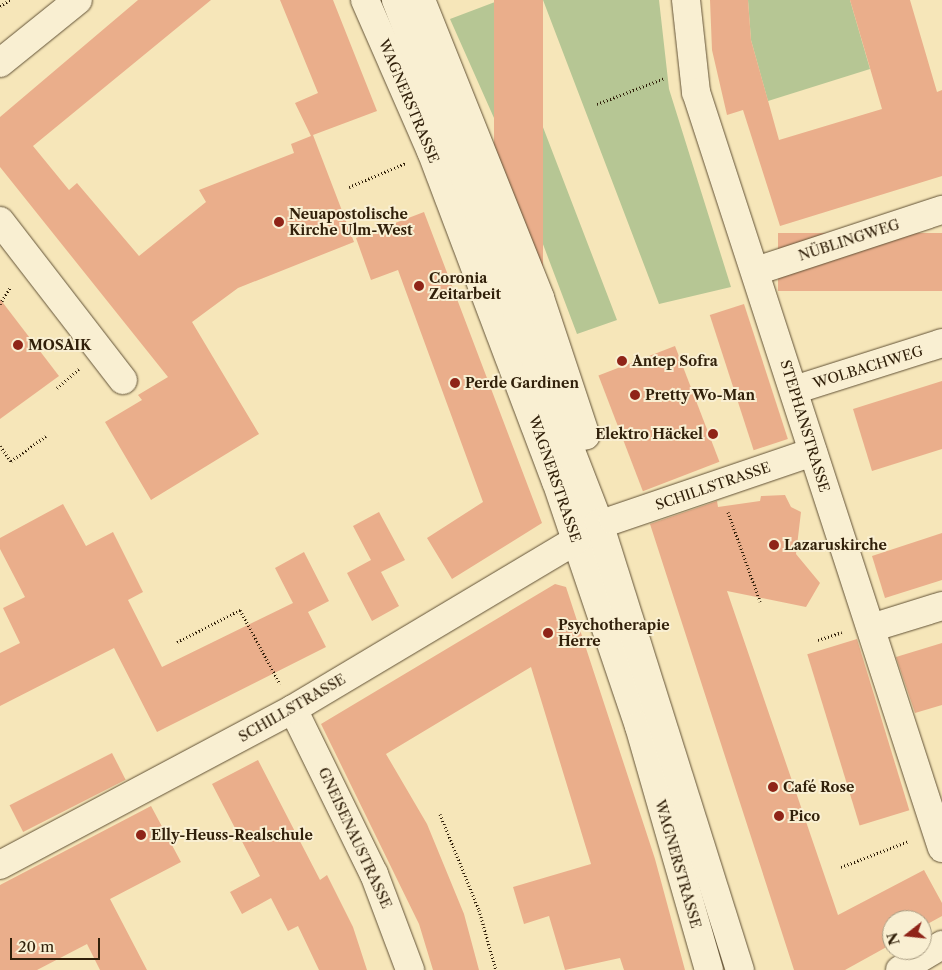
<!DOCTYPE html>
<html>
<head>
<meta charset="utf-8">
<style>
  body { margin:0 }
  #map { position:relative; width:942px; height:970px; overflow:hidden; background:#f6e6b9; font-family:"Libre Caslon Text",serif }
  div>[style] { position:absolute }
  .green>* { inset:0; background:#b6c694 }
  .building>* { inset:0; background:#eaae8b; transform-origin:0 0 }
  .path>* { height:3px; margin-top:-1.5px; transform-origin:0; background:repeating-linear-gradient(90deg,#31200a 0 1px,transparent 0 3.5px) }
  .roads { filter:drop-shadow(0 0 1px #625236) drop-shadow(0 0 1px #625236) }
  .minor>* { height:28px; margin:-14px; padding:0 14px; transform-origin:14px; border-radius:14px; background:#f9efd2 }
  .dots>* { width:14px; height:14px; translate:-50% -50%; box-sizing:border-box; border:2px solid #f9efd2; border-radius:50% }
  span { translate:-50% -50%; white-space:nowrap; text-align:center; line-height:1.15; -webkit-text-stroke:4px #f9efd2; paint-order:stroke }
  .street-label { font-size:14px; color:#31200a }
  .poi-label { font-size:14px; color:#31200a; font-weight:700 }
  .left { translate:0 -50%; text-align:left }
  .right { translate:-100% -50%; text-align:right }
  .north { position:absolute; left:882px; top:910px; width:50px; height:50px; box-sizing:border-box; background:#f9efd2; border:1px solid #a99c82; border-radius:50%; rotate:254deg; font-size:14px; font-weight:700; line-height:20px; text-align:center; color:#31200a }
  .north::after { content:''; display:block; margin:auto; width:18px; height:22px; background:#8f2418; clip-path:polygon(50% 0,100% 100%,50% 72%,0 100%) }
  .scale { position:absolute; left:10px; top:938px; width:90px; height:22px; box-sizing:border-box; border:2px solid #31200a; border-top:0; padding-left:6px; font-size:15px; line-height:18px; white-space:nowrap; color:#31200a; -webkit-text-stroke:4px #f9efd2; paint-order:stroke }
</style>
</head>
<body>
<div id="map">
  <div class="green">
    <div style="clip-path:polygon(543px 0,659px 0,669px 89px,731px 287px,659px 304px)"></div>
    <div style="clip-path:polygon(748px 0,850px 0,870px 69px,768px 101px,751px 40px)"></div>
    <div style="clip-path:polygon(495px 2px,617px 320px,577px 334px,502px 136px,450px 19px)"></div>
  </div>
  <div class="building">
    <div style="clip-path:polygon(138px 0,211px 0,33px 146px,69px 190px,77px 183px,139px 256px,206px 202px,199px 190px,294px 153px,291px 144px,311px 136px,295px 103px,318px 93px,280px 0,333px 0,377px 111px,313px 135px,354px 242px,238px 288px,192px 322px,259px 434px,151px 500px,105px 422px,142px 400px,138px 395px,168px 377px,0 167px,0 117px)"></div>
    <div style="left:494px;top:0;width:49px;height:343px"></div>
    <div style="clip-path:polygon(710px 0,748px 0,751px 40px,779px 140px,882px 109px,850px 0,910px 0,937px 92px,942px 90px,942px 176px,780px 226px,743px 110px,727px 115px,712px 50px)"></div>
    <div style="clip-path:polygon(424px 212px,542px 523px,452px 579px,427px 538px,483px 502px,398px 270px,371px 280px,356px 238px)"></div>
    <div style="left:942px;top:233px;width:58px;height:164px;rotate:90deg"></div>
    <div style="clip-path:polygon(0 299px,59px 376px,0 419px)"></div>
    <div style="left:744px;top:304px;width:142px;height:36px;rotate:72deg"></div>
    <div style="left:675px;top:346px;width:124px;height:82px;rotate:69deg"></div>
    <div style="clip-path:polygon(942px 381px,942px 449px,872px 471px,853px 409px)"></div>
    <div style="clip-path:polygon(785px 495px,791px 507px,801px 512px,796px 554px,820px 583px,806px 607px,727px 591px,838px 915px,924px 870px,942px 903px,942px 916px,922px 927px,922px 920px,892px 920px,892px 944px,845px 970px,794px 970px,650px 524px,717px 501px,718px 507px,760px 501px,761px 496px)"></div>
    <div style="clip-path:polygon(63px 504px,86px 546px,113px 532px,143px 592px,128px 600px,162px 667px,293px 603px,275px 568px,304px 552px,329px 601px,308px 612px,326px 647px,157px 732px,114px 648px,0 706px,0 653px,20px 643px,3px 608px,25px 597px,0 549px,0 538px)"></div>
    <div style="clip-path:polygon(379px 512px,405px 560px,381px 572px,399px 606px,372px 621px,347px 573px,371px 560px,353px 526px)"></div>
    <div style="clip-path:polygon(942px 533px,942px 580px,885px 598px,872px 556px)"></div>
    <div style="clip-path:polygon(555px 584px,566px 587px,655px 859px,685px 970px,624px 970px,620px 958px,565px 970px,549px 916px,524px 924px,513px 887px,591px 864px,531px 667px,386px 754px,427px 824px,464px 914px,479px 970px,433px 970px,419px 924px,321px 724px)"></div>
    <div style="left:857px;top:639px;width:179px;height:52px;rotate:73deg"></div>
    <div style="clip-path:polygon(942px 643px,942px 705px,915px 713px,896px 657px)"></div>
    <div style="left:112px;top:753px;width:30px;height:115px;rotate:63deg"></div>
    <div style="clip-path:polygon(258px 760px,320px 880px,327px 875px,353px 927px,367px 970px,319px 970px,298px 926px,288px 931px,271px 898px,242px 914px,230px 892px,260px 876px,212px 784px)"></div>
    <div style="clip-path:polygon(151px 806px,181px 862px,110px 899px,147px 970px,100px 970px,87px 944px,37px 970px,0 970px,0 885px)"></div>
  </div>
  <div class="path">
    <div style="left:0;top:6px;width:12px;rotate:-31deg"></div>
    <div style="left:597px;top:104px;width:73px;rotate:-20.9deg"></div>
    <div style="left:349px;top:187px;width:62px;rotate:-22.8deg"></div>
    <div style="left:0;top:304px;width:19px;rotate:-58deg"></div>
    <div style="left:57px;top:388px;width:29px;rotate:-41deg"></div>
    <div style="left:0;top:446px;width:19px;rotate:54deg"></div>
    <div style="left:11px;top:461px;width:43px;rotate:-35.5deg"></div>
    <div style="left:728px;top:512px;width:95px;rotate:70.2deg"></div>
    <div style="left:818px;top:640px;width:25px;rotate:-18deg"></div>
    <div style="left:177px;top:642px;width:71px;rotate:-26.9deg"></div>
    <div style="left:240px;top:610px;width:84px;rotate:61.6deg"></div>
    <div style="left:440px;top:814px;width:104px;rotate:67.9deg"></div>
    <div style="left:479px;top:910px;width:62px;rotate:74.2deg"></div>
    <div style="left:841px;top:867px;width:73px;rotate:-20.9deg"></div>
  </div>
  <div class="roads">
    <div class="minor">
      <div style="left:365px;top:0;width:165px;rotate:66.4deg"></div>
      <div style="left:431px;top:151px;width:353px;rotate:69.3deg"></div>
      <div style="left:556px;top:481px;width:259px;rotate:71.3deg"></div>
      <div style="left:639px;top:726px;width:254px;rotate:74deg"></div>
      <div style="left:396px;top:0;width:561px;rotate:68.79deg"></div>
      <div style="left:599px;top:523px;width:469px;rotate:72.5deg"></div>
      <div style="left:421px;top:0;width:321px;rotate:68.2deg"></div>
      <div style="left:540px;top:298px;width:145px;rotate:71.6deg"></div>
      <div style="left:686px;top:0;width:93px;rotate:83.8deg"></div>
      <div style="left:696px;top:92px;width:795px;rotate:71.98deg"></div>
      <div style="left:0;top:63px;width:100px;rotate:-38.9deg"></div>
      <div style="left:0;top:221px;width:201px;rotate:52.3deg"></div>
      <div style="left:756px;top:271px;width:196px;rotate:-18.2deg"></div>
      <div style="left:794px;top:390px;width:155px;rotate:-17.6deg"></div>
      <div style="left:613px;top:520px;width:211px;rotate:-18.8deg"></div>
      <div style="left:871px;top:628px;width:74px;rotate:-17.2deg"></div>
      <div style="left:293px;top:709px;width:184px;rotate:63.9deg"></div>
      <div style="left:374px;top:874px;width:103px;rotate:69.4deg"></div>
      <div style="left:0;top:865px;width:332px;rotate:-28deg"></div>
      <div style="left:293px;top:709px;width:330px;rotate:-30.8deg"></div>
      <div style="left:900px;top:970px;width:49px;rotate:-30.8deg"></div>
    </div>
  </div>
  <div class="dots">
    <div style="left:279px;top:222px;background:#8f2418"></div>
    <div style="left:419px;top:286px;background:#8f2418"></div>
    <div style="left:18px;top:345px;background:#8f2418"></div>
    <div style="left:622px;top:361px;background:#8f2418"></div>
    <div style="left:455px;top:383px;background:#8f2418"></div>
    <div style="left:635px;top:395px;background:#8f2418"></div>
    <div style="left:713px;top:434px;background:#8f2418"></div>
    <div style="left:774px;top:545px;background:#8f2418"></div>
    <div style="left:548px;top:633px;background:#8f2418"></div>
    <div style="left:773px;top:787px;background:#8f2418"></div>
    <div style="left:779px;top:816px;background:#8f2418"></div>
    <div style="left:141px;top:835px;background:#8f2418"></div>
  </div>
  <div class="street-label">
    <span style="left:409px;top:101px;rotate:67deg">WAGNERSTRASSE</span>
    <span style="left:849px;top:240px;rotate:-18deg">NÜBLINGWEG</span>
    <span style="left:868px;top:367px;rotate:-17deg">WOLBACHWEG</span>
    <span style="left:805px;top:426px;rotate:73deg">STEPHANSTRASSE</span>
    <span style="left:555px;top:479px;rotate:71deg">WAGNERSTRASSE</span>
    <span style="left:713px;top:486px;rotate:-19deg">SCHILLSTRASSE</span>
    <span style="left:292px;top:708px;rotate:-30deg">SCHILLSTRASSE</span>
    <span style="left:355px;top:838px;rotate:65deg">GNEISENAUSTRASSE</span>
    <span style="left:678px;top:864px;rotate:74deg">WAGNERSTRASSE</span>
  </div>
  <div class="poi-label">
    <span class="left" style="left:289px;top:222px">Neuapostolische<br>Kirche Ulm-West</span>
    <span class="left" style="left:429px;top:286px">Coronia<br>Zeitarbeit</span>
    <span class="left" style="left:28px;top:345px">MOSAIK</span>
    <span class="left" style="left:632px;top:361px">Antep Sofra</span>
    <span class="left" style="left:465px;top:383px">Perde Gardinen</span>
    <span class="left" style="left:645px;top:395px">Pretty Wo-Man</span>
    <span class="right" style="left:703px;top:434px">Elektro Häckel</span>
    <span class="left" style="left:784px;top:545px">Lazaruskirche</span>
    <span class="left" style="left:558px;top:633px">Psychotherapie<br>Herre</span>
    <span class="left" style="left:783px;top:787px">Café Rose</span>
    <span class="left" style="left:789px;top:816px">Pico</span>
    <span class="left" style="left:151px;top:835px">Elly-Heuss-Realschule</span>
  </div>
  <div class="north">N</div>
  <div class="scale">20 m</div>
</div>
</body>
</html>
